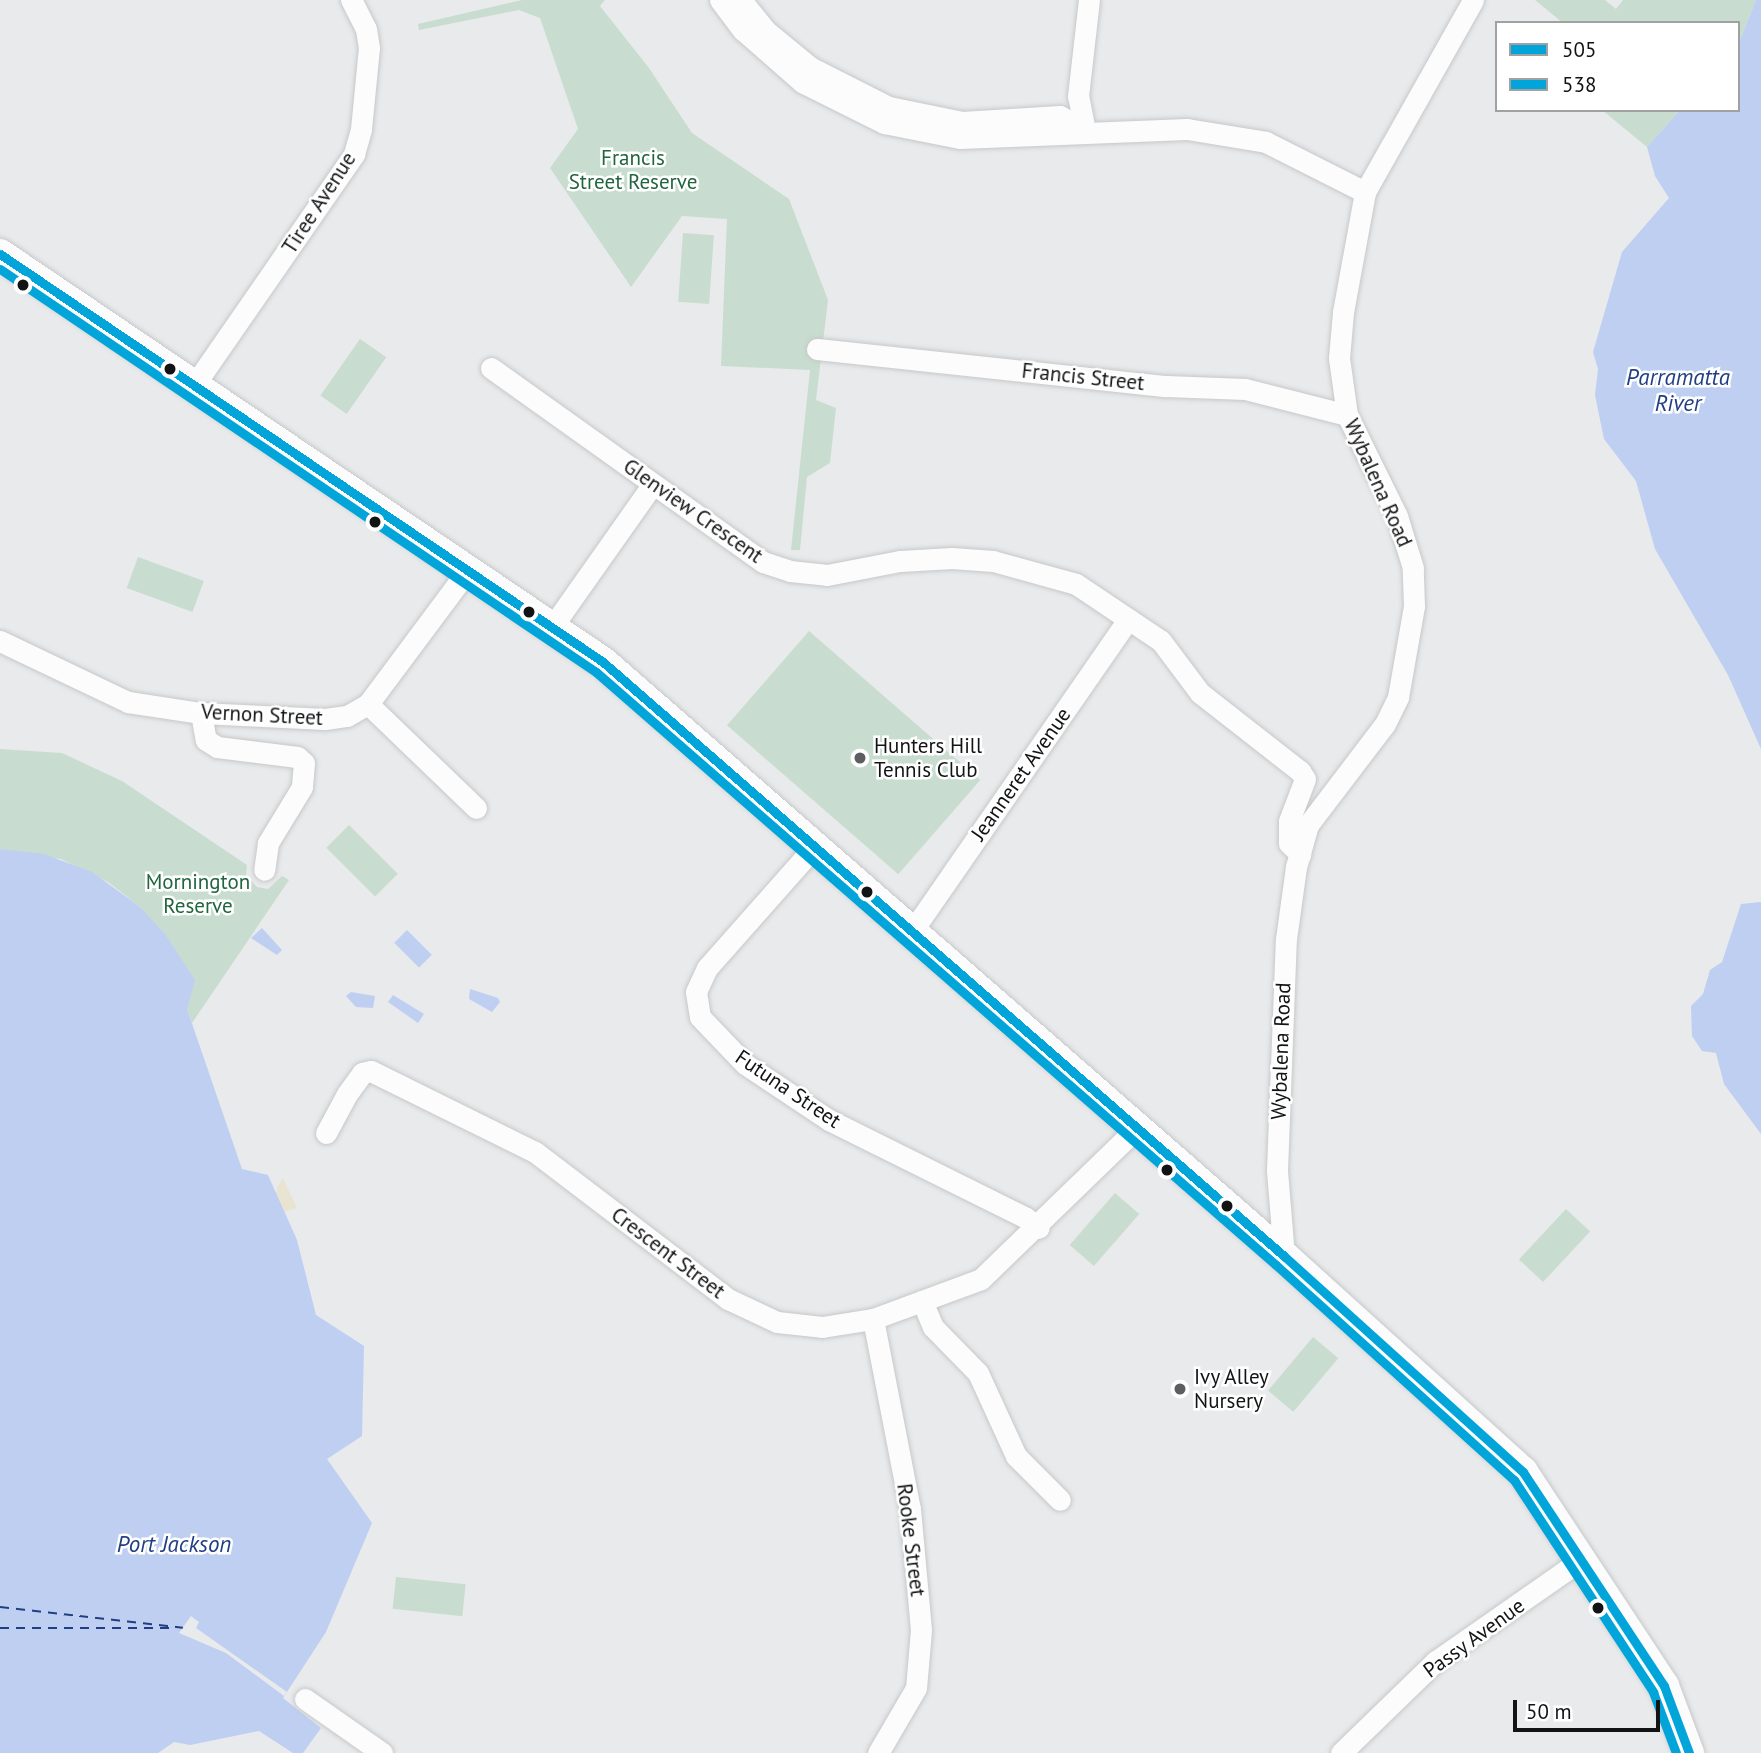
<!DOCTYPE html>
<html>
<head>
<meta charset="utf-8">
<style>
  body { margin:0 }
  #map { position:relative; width:1761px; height:1753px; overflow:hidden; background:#e8eaec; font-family:"PT Sans",sans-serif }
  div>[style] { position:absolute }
  .green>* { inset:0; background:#c8ddcf; transform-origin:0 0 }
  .sand>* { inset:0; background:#e9e4d1 }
  .water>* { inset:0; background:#becff2; transform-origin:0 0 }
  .pier>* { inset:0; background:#e8eaec }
  .ferry>* { height:2px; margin-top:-1px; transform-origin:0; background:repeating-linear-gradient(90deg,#223e83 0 9px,transparent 0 16px) }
  .roads { filter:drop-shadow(0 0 2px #c7c8c9) drop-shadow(0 0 2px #c7c8c9) }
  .street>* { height:21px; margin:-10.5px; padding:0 10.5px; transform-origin:10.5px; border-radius:10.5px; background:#fcfcfc }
  .secondary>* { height:30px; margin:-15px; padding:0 15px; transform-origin:15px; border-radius:15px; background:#fcfcfc }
  .bus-1>* { height:9px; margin:-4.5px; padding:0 4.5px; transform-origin:4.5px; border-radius:4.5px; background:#02a5d9 }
  .bus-2>* { height:9px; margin:-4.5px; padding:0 4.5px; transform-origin:4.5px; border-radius:4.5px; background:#02a5d9 }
  .dots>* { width:19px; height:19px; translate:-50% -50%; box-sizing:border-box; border:4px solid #fff; border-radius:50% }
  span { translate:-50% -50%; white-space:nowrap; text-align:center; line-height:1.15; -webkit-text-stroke:5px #fff; paint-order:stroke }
  .park-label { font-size:21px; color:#20653c }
  .street-label { font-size:21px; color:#121314 }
  .poi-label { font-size:21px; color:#121314 }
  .left { translate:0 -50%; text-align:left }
  .water-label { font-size:23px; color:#223e83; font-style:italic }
  .legend { position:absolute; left:1495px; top:21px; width:245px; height:91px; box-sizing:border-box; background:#fff; border:2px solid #a0a1a1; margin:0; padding:9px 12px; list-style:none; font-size:21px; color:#121314 }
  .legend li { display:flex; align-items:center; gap:14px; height:35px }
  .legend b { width:35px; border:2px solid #a0a1a1 }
  .scale { position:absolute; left:1513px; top:1700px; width:147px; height:32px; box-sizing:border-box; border:4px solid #121314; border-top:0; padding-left:9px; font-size:21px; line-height:24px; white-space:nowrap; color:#121314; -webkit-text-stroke:5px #fff; paint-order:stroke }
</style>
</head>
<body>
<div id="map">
  <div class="green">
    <div style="clip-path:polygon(522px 0,605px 0,600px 6px,649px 68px,692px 133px,789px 199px,828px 300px,816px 400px,836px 408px,830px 463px,807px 477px,800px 550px,791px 550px,810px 370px,721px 366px,727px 219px,682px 216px,631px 287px,550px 168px,578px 129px,540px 18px,519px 10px,419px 30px,418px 24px)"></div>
    <div style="clip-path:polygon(1535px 0,1605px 0,1616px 9px,1623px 0,1756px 0,1738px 45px,1738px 23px,1563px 23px)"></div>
    <div style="clip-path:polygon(1602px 110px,1680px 110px,1647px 147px)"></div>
    <div style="left:683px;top:233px;width:31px;height:69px;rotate:4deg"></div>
    <div style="left:360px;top:339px;width:32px;height:69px;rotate:35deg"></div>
    <div style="left:138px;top:557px;width:70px;height:33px;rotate:20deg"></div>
    <div style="left:809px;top:631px;width:227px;height:125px;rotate:41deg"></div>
    <div style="clip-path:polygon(0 749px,62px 753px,122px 781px,247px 865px,246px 875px,257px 887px,268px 889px,282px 876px,289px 880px,192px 1023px,187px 1009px,188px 970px,139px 906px,108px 882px,61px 859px,0 849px)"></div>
    <div style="left:349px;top:825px;width:69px;height:32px;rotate:45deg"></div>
    <div style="left:1115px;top:1193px;width:32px;height:69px;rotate:41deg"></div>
    <div style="left:1566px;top:1209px;width:33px;height:69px;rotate:43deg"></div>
    <div style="left:1313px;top:1337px;width:33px;height:70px;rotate:40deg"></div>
    <div style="left:396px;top:1577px;width:70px;height:32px;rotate:6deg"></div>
  </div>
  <div class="sand">
    <div style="clip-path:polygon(283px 1178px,297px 1208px,273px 1215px,277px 1187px)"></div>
  </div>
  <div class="water">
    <div style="clip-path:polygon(1756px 0,1761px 0,1761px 749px,1728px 675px,1655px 549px,1636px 481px,1604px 439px,1595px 395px,1598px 369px,1593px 352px,1622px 252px,1669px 198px,1655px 176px,1647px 147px,1680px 110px,1738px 110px,1738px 45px)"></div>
    <div style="clip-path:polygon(0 849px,44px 854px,92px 872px,139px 906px,165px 934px,195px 980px,187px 1009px,242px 1169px,268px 1175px,297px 1240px,316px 1315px,364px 1346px,362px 1436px,327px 1459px,372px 1523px,326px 1632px,283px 1698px,321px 1728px,303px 1753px,293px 1753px,259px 1731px,190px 1745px,174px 1742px,158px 1753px,0 1753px)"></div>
    <div style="clip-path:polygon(1761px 902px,1761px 1134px,1724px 1084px,1716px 1053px,1702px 1051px,1692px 1036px,1691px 1006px,1703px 994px,1710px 970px,1722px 962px,1741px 904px)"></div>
    <div style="clip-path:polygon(262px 928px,282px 950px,277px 955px,251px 938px)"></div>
    <div style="left:407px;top:930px;width:35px;height:18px;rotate:45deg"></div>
    <div style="clip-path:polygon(470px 989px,498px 998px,500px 1002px,492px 1012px,469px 999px)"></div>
    <div style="clip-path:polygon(351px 992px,375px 996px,373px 1008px,356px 1007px,346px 996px)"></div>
    <div style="clip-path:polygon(393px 995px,424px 1014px,418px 1023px,388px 1002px)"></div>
  </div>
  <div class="pier">
    <div style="clip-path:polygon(191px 1616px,199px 1622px,196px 1628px,287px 1692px,284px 1696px,226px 1653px,179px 1633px)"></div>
  </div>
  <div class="ferry">
    <div style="left:0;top:1607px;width:184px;rotate:6.5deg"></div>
    <div style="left:0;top:1628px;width:174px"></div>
  </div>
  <div class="roads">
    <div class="street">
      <div style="left:720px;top:0;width:38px;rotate:53deg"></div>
      <div style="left:743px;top:30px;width:79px;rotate:41.4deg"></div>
      <div style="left:802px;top:82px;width:92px;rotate:26.6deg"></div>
      <div style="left:884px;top:123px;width:77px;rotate:11.2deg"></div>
      <div style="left:960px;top:138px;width:227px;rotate:-2.3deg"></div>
      <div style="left:1187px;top:129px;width:80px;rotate:9.3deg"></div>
      <div style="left:1266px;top:142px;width:111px;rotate:26.8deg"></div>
      <div style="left:741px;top:0;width:40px;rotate:51deg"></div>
      <div style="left:766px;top:31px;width:57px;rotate:39.3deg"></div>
      <div style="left:810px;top:67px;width:89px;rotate:26.9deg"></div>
      <div style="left:889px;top:107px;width:75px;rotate:11.6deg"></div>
      <div style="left:962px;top:122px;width:98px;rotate:-3.5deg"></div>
      <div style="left:1060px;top:116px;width:29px;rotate:31deg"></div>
      <div style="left:1085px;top:131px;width:36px;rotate:-101deg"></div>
      <div style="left:1078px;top:96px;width:97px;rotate:-83.5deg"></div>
      <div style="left:817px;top:349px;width:351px;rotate:6.1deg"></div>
      <div style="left:1166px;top:386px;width:79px;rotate:2.2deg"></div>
      <div style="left:1245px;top:389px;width:105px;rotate:14.3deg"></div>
      <div style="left:491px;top:368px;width:334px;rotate:35.5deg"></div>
      <div style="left:763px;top:562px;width:28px;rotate:18deg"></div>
      <div style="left:790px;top:571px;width:37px;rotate:6deg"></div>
      <div style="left:827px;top:575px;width:74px;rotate:-10.9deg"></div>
      <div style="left:900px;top:561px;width:52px;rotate:-3.3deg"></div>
      <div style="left:952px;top:558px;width:41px;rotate:4.2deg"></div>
      <div style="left:993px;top:561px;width:86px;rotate:15.5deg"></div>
      <div style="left:1076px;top:584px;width:102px;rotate:33.8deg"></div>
      <div style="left:1161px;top:641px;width:65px;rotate:53.1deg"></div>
      <div style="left:1200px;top:693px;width:127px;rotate:38deg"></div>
      <div style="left:1300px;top:771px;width:9px;rotate:58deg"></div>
      <div style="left:1305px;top:779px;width:45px;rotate:110.9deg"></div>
      <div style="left:1289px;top:821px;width:22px;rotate:90deg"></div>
      <div style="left:1289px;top:843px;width:16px;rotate:45deg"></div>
      <div style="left:195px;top:384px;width:280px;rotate:-55.3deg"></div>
      <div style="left:354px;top:154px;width:26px;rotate:-74deg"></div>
      <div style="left:361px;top:129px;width:81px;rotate:-84.4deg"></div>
      <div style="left:369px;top:48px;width:19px;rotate:-99deg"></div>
      <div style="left:366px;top:29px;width:33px;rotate:-117deg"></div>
      <div style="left:552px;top:627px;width:175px;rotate:-54.8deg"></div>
      <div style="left:0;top:641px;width:142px;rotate:25.5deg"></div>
      <div style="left:128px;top:702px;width:74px;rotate:8.6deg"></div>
      <div style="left:201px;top:713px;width:124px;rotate:2.8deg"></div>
      <div style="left:325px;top:719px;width:22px;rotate:-8deg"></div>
      <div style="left:347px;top:716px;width:24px;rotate:-30deg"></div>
      <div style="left:368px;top:704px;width:167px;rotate:-53.3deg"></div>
      <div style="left:368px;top:704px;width:150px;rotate:43.9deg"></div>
      <div style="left:201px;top:713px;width:27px;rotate:80deg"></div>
      <div style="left:206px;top:740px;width:13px;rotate:32deg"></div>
      <div style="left:217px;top:747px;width:81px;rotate:7.1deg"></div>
      <div style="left:297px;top:757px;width:9px;rotate:41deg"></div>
      <div style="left:304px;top:763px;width:24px;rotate:95deg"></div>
      <div style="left:302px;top:787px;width:66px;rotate:121.3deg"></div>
      <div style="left:268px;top:843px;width:27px;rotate:98deg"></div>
      <div style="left:815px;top:846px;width:163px;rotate:131.5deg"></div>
      <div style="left:707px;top:968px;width:26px;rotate:115deg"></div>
      <div style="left:696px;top:992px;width:25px;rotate:81deg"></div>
      <div style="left:700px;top:1017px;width:65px;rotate:46.2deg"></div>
      <div style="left:745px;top:1064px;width:101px;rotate:33.7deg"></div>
      <div style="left:829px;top:1120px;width:220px;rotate:26.4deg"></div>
      <div style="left:1026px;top:1218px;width:16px;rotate:38deg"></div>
      <div style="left:913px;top:930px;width:378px;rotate:-55.3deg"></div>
      <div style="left:326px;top:1133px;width:44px;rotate:-61.7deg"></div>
      <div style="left:347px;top:1094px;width:26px;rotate:-54deg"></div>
      <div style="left:362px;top:1073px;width:9px;rotate:-13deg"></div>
      <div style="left:371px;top:1071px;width:183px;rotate:26.3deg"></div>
      <div style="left:535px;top:1152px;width:243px;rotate:37.3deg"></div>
      <div style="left:728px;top:1299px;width:54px;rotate:25.1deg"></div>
      <div style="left:777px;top:1322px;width:45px;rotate:6.3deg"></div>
      <div style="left:822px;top:1327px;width:52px;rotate:-8.9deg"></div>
      <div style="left:873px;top:1319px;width:115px;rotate:-20.3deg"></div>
      <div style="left:981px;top:1279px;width:214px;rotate:-44.1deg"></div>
      <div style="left:1284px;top:1256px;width:86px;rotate:-94.7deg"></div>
      <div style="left:1277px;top:1170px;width:231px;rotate:-87.8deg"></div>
      <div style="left:1286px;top:939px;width:73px;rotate:-82.1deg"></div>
      <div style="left:1296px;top:867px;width:44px;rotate:-74.1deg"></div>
      <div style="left:1308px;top:825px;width:127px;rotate:-52.7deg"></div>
      <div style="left:1385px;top:724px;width:30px;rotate:-64deg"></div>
      <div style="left:1398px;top:697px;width:92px;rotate:-80deg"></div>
      <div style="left:1414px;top:606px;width:38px;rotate:-92deg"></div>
      <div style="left:1413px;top:568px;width:54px;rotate:-107.1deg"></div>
      <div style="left:1397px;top:516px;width:113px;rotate:-116.3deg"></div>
      <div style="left:1347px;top:415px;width:58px;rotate:-98deg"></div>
      <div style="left:1339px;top:358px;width:46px;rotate:-85deg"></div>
      <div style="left:1343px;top:312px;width:122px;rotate:-79.6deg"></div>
      <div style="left:1365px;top:192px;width:220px;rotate:-60.6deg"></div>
      <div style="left:922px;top:1301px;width:28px;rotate:67deg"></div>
      <div style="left:933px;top:1327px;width:64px;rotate:45.6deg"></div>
      <div style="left:978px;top:1373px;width:91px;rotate:65.4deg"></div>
      <div style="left:1016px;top:1456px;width:62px;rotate:45deg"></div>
      <div style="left:873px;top:1319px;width:194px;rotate:79deg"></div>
      <div style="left:910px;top:1509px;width:121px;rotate:84.8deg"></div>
      <div style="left:921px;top:1630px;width:58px;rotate:94.9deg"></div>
      <div style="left:916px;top:1688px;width:75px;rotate:120.3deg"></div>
      <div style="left:305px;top:1699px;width:94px;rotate:35deg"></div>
      <div style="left:1341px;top:1753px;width:132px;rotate:-44.1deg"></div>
      <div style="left:1436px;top:1661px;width:178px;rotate:-34.9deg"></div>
    </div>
    <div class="secondary">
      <div style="left:0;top:254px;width:728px;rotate:34.08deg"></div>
      <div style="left:603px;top:662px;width:904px;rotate:41.1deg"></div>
      <div style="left:1284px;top:1256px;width:322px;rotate:42.1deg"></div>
      <div style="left:1523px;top:1472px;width:256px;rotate:56.6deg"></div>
      <div style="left:1664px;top:1686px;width:72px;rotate:69.5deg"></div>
    </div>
  </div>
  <div class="bus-1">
    <div style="left:0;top:254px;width:728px;rotate:34.08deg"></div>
    <div style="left:603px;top:662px;width:904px;rotate:41.1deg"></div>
    <div style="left:1284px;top:1256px;width:322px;rotate:42.1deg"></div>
    <div style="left:1523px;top:1472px;width:256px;rotate:56.6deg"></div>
    <div style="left:1664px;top:1686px;width:72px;rotate:69.5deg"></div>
  </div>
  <div class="bus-2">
    <div style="left:0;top:269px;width:719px;rotate:34.07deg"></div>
    <div style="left:596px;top:672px;width:902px;rotate:41.09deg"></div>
    <div style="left:1276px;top:1265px;width:321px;rotate:42.1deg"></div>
    <div style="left:1514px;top:1480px;width:254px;rotate:56.7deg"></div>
    <div style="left:1653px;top:1692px;width:65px;rotate:69.3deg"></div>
  </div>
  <div class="dots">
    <div style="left:23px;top:285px;background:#121314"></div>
    <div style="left:170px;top:369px;background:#121314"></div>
    <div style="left:375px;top:522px;background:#121314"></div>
    <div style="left:529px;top:612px;background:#121314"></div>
    <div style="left:860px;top:758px;background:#5d5e60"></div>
    <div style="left:867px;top:892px;background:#121314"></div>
    <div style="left:1167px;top:1170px;background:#121314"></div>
    <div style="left:1227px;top:1206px;background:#121314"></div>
    <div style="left:1180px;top:1389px;background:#5d5e60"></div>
    <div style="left:1598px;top:1608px;background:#121314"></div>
  </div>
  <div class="park-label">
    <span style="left:633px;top:170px">Francis<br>Street Reserve</span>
    <span style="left:198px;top:894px">Mornington<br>Reserve</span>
  </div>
  <div class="street-label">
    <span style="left:319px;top:203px;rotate:-57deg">Tiree Avenue</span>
    <span style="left:1083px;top:377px;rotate:6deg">Francis Street</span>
    <span style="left:1378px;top:483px;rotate:66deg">Wybalena Road</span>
    <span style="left:693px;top:511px;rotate:35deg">Glenview Crescent</span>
    <span style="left:262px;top:715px;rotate:3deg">Vernon Street</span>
    <span style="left:1021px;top:774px;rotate:-55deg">Jeanneret Avenue</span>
    <span style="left:1281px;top:1051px;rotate:-88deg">Wybalena Road</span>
    <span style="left:788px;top:1089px;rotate:34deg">Futuna Street</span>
    <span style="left:668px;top:1253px;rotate:37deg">Crescent Street</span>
    <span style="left:911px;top:1540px;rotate:83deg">Rooke Street</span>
    <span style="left:1474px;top:1638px;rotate:-36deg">Passy Avenue</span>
  </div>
  <div class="poi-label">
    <span class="left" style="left:874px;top:758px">Hunters Hill<br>Tennis Club</span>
    <span class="left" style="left:1194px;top:1389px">Ivy Alley<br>Nursery</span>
  </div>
  <div class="water-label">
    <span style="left:1678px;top:390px">Parramatta<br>River</span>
    <span style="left:174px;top:1544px">Port Jackson</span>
  </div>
  <ul class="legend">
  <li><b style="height:9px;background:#02a5d9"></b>505</li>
  <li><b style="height:9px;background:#02a5d9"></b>538</li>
  </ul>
  <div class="scale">50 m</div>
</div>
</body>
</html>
